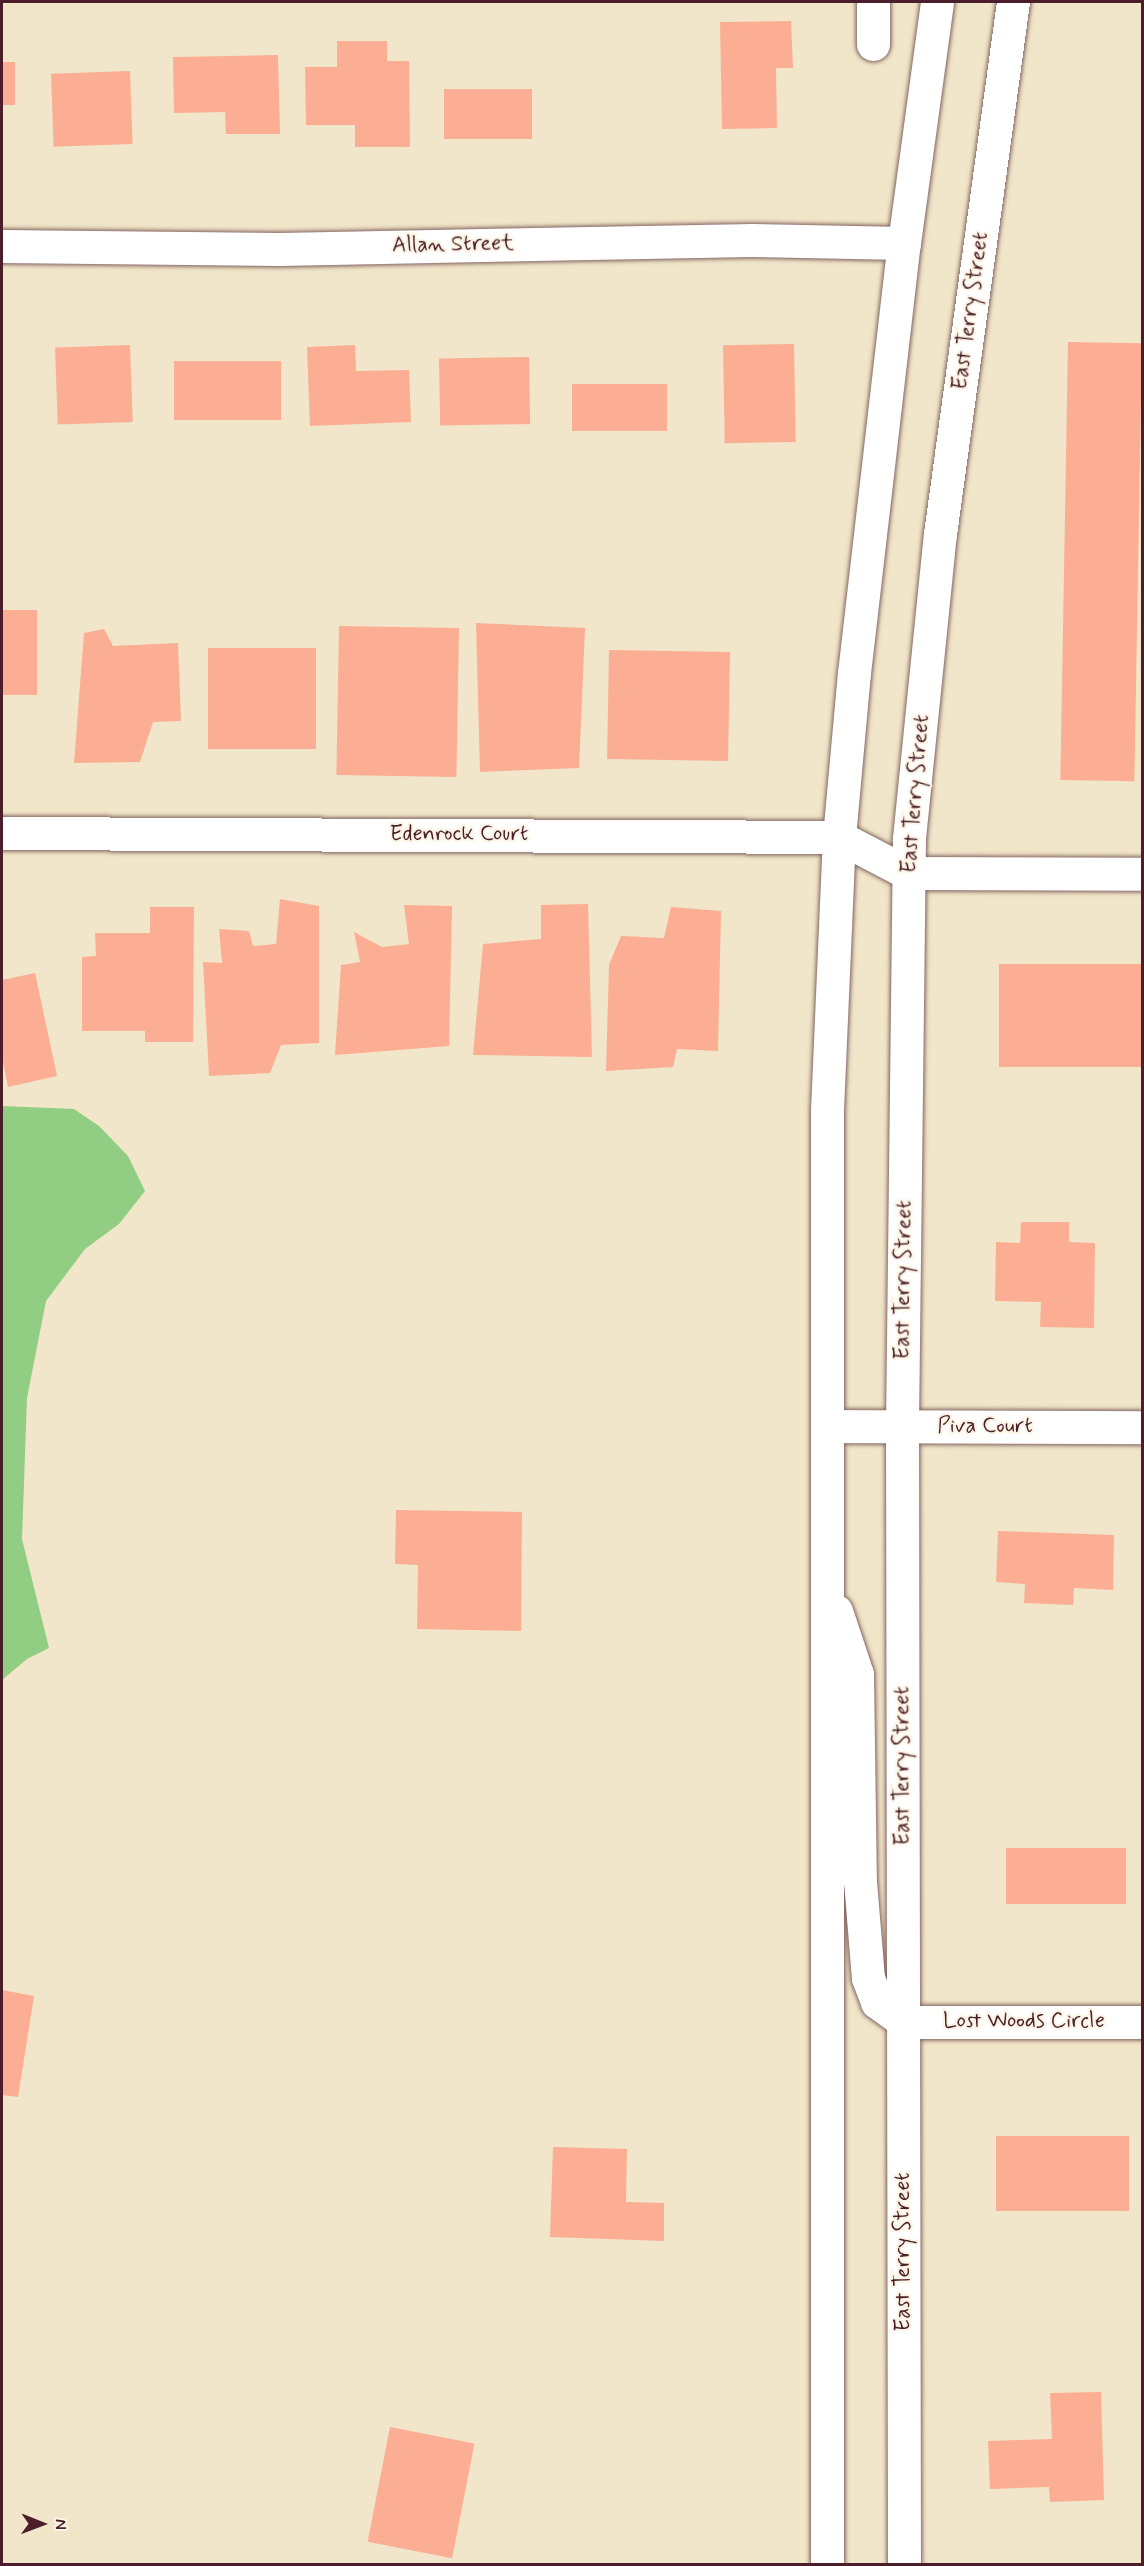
<!DOCTYPE html>
<html>
<head>
<meta charset="utf-8">
<style>
  body { margin:0 }
  #map { position:relative; width:1144px; height:2566px; overflow:hidden; background:#f1e6c9; font-family:Mynerve,sans-serif }
  div>[style] { position:absolute }
  .green>* { inset:0; background:#91ce84 }
  .building>* { inset:0; background:#fbae93; transform-origin:0 0 }
  .roads { filter:drop-shadow(0 0 2px #846562) drop-shadow(0 0 2px #846562) }
  .minor>* { height:33px; margin:-16.5px; padding:0 16.5px; transform-origin:16.5px; border-radius:16.5px; background:#fff }
  .tertiary>* { height:33px; margin:-16.5px; padding:0 16.5px; transform-origin:16.5px; border-radius:16.5px; background:#fff }
  span { translate:-50% -50%; white-space:nowrap; text-align:center; line-height:1.15; -webkit-text-stroke:4.5px #fcf5e5; paint-order:stroke }
  .street-label { font-size:22px; color:#4a1f2b }
  .frame { position:absolute; inset:0; border:3px solid #4a1f2b; pointer-events:none }
  .north { position:absolute; left:12px; top:2494px; width:60px; height:60px; -webkit-text-stroke:4px #fcf5e5; paint-order:stroke; rotate:91deg; font-size:16px; font-weight:700; line-height:24px; text-align:center; color:#4a1f2b }
  .north::after { content:''; display:block; margin:auto; width:21px; height:27px; background:#4a1f2b; clip-path:polygon(50% 0,100% 100%,50% 72%,0 100%) }
</style>
</head>
<body>
<div id="map">
  <div class="green">
    <div style="clip-path:polygon(2px 1106px,74px 1109px,99px 1126px,128px 1156px,145px 1191px,119px 1224px,85px 1249px,46px 1301px,27px 1398px,22px 1539px,49px 1648px,27px 1659px,2px 1680px)"></div>
  </div>
  <div class="building">
    <div style="clip-path:polygon(791px 21px,793px 68px,776px 68px,777px 128px,722px 129px,720px 22px)"></div>
    <div style="clip-path:polygon(337px 41px,387px 41px,387px 61px,409px 61px,410px 147px,355px 147px,355px 125px,306px 125px,305px 67px,337px 67px)"></div>
    <div style="clip-path:polygon(278px 55px,280px 134px,226px 134px,225px 112px,174px 113px,173px 57px)"></div>
    <div style="left:2px;top:62px;width:13px;height:43px"></div>
    <div style="left:130px;top:71px;width:73px;height:79px;rotate:88deg"></div>
    <div style="left:444px;top:89px;width:88px;height:50px"></div>
    <div style="left:1068px;top:342px;width:74px;height:438px;rotate:1deg"></div>
    <div style="left:794px;top:344px;width:98px;height:71px;rotate:89deg"></div>
    <div style="left:130px;top:345px;width:77px;height:75px;rotate:88deg"></div>
    <div style="clip-path:polygon(355px 345px,356px 371px,409px 370px,411px 422px,310px 426px,307px 347px)"></div>
    <div style="left:529px;top:357px;width:67px;height:90px;rotate:89deg"></div>
    <div style="left:174px;top:361px;width:107px;height:59px"></div>
    <div style="left:572px;top:384px;width:95px;height:47px"></div>
    <div style="left:2px;top:610px;width:35px;height:85px"></div>
    <div style="clip-path:polygon(476px 623px,585px 628px,579px 768px,480px 772px)"></div>
    <div style="left:459px;top:628px;width:149px;height:120px;rotate:91deg"></div>
    <div style="clip-path:polygon(104px 629px,113px 646px,178px 643px,181px 721px,153px 722px,140px 762px,74px 763px,84px 633px)"></div>
    <div style="left:208px;top:648px;width:108px;height:101px"></div>
    <div style="left:609px;top:650px;width:121px;height:109px;rotate:1deg"></div>
    <div style="clip-path:polygon(280px 899px,319px 906px,319px 1043px,281px 1045px,270px 1073px,209px 1076px,203px 962px,222px 963px,219px 929px,249px 931px,253px 946px,276px 944px)"></div>
    <div style="clip-path:polygon(588px 904px,592px 1057px,473px 1055px,483px 944px,541px 939px,541px 905px)"></div>
    <div style="clip-path:polygon(404px 905px,452px 906px,449px 1046px,335px 1055px,341px 965px,360px 962px,354px 932px,382px 947px,409px 944px)"></div>
    <div style="clip-path:polygon(150px 907px,194px 907px,193px 1042px,145px 1042px,145px 1031px,82px 1031px,82px 957px,96px 956px,95px 933px,150px 933px)"></div>
    <div style="clip-path:polygon(671px 907px,721px 911px,718px 1051px,677px 1049px,673px 1067px,606px 1071px,609px 965px,621px 936px,664px 938px)"></div>
    <div style="left:999px;top:964px;width:143px;height:103px"></div>
    <div style="clip-path:polygon(35px 973px,57px 1076px,8px 1087px,2px 1057px,2px 980px)"></div>
    <div style="clip-path:polygon(1021px 1222px,1069px 1222px,1069px 1242px,1095px 1243px,1094px 1328px,1040px 1327px,1041px 1302px,995px 1301px,996px 1242px,1020px 1243px)"></div>
    <div style="clip-path:polygon(396px 1510px,522px 1512px,521px 1631px,417px 1629px,418px 1565px,395px 1564px)"></div>
    <div style="clip-path:polygon(998px 1531px,1114px 1535px,1113px 1590px,1074px 1588px,1073px 1605px,1024px 1603px,1025px 1584px,996px 1582px)"></div>
    <div style="left:1006px;top:1848px;width:120px;height:56px"></div>
    <div style="clip-path:polygon(2px 1990px,34px 1996px,18px 2097px,2px 2095px)"></div>
    <div style="left:996px;top:2136px;width:133px;height:75px"></div>
    <div style="clip-path:polygon(553px 2147px,627px 2149px,626px 2202px,664px 2203px,664px 2241px,550px 2237px)"></div>
    <div style="clip-path:polygon(1101px 2392px,1104px 2500px,1050px 2502px,1049px 2487px,990px 2489px,988px 2441px,1052px 2439px,1050px 2393px)"></div>
    <div style="left:390px;top:2427px;width:86px;height:117px;rotate:11deg"></div>
  </div>
  <div class="roads">
    <div class="minor">
      <div style="left:873px;top:2px;width:42px;rotate:90deg"></div>
      <div style="left:2px;top:246px;width:277px;rotate:0.6deg"></div>
      <div style="left:279px;top:249px;width:473px;rotate:-1.1deg"></div>
      <div style="left:752px;top:240px;width:152px;rotate:1.1deg"></div>
      <div style="left:2px;top:833px;width:837px;rotate:0.27deg"></div>
      <div style="left:839px;top:837px;width:78px;rotate:27.6deg"></div>
      <div style="left:908px;top:873px;width:234px;rotate:0.2deg"></div>
      <div style="left:827px;top:1426px;width:315px;rotate:0.2deg"></div>
      <div style="left:905px;top:2022px;width:237px"></div>
    </div>
    <div class="tertiary">
      <div style="left:836px;top:1611px;width:66px;rotate:71.6deg"></div>
      <div style="left:857px;top:1674px;width:207px;rotate:89.2deg"></div>
      <div style="left:860px;top:1881px;width:97px;rotate:85.3deg"></div>
      <div style="left:868px;top:1978px;width:26px;rotate:69deg"></div>
      <div style="left:877px;top:2002px;width:34px;rotate:36deg"></div>
      <div style="left:827px;top:2564px;width:1454px;rotate:-90deg"></div>
      <div style="left:827px;top:1110px;width:273px;rotate:-87.5deg"></div>
      <div style="left:839px;top:837px;width:165px;rotate:-84.8deg"></div>
      <div style="left:854px;top:673px;width:433px;rotate:-83.4deg"></div>
      <div style="left:904px;top:243px;width:243px;rotate:-82.2deg"></div>
      <div style="left:904px;top:2564px;width:1138px;rotate:-90.1deg"></div>
      <div style="left:902px;top:1426px;width:588px;rotate:-89.32deg"></div>
      <div style="left:909px;top:838px;width:306px;rotate:-84.2deg"></div>
      <div style="left:940px;top:534px;width:537px;rotate:-82.19deg"></div>
    </div>
  </div>
  <div class="street-label">
    <span style="left:453px;top:245px;rotate:-1deg">Allan Street</span>
    <span style="left:971px;top:311px;rotate:-82deg">East Terry Street</span>
    <span style="left:916px;top:794px;rotate:-85deg">East Terry Street</span>
    <span style="left:459px;top:835px">Edenrock Court</span>
    <span style="left:904px;top:1280px;rotate:-89deg">East Terry Street</span>
    <span style="left:985px;top:1427px">Piva Court</span>
    <span style="left:903px;top:1766px;rotate:-90deg">East Terry Street</span>
    <span style="left:1024px;top:2022px">Lost Woods Circle</span>
    <span style="left:904px;top:2252px;rotate:-90deg">East Terry Street</span>
  </div>
  <div class="frame"></div>
  <div class="north">N</div>
</div>
</body>
</html>
